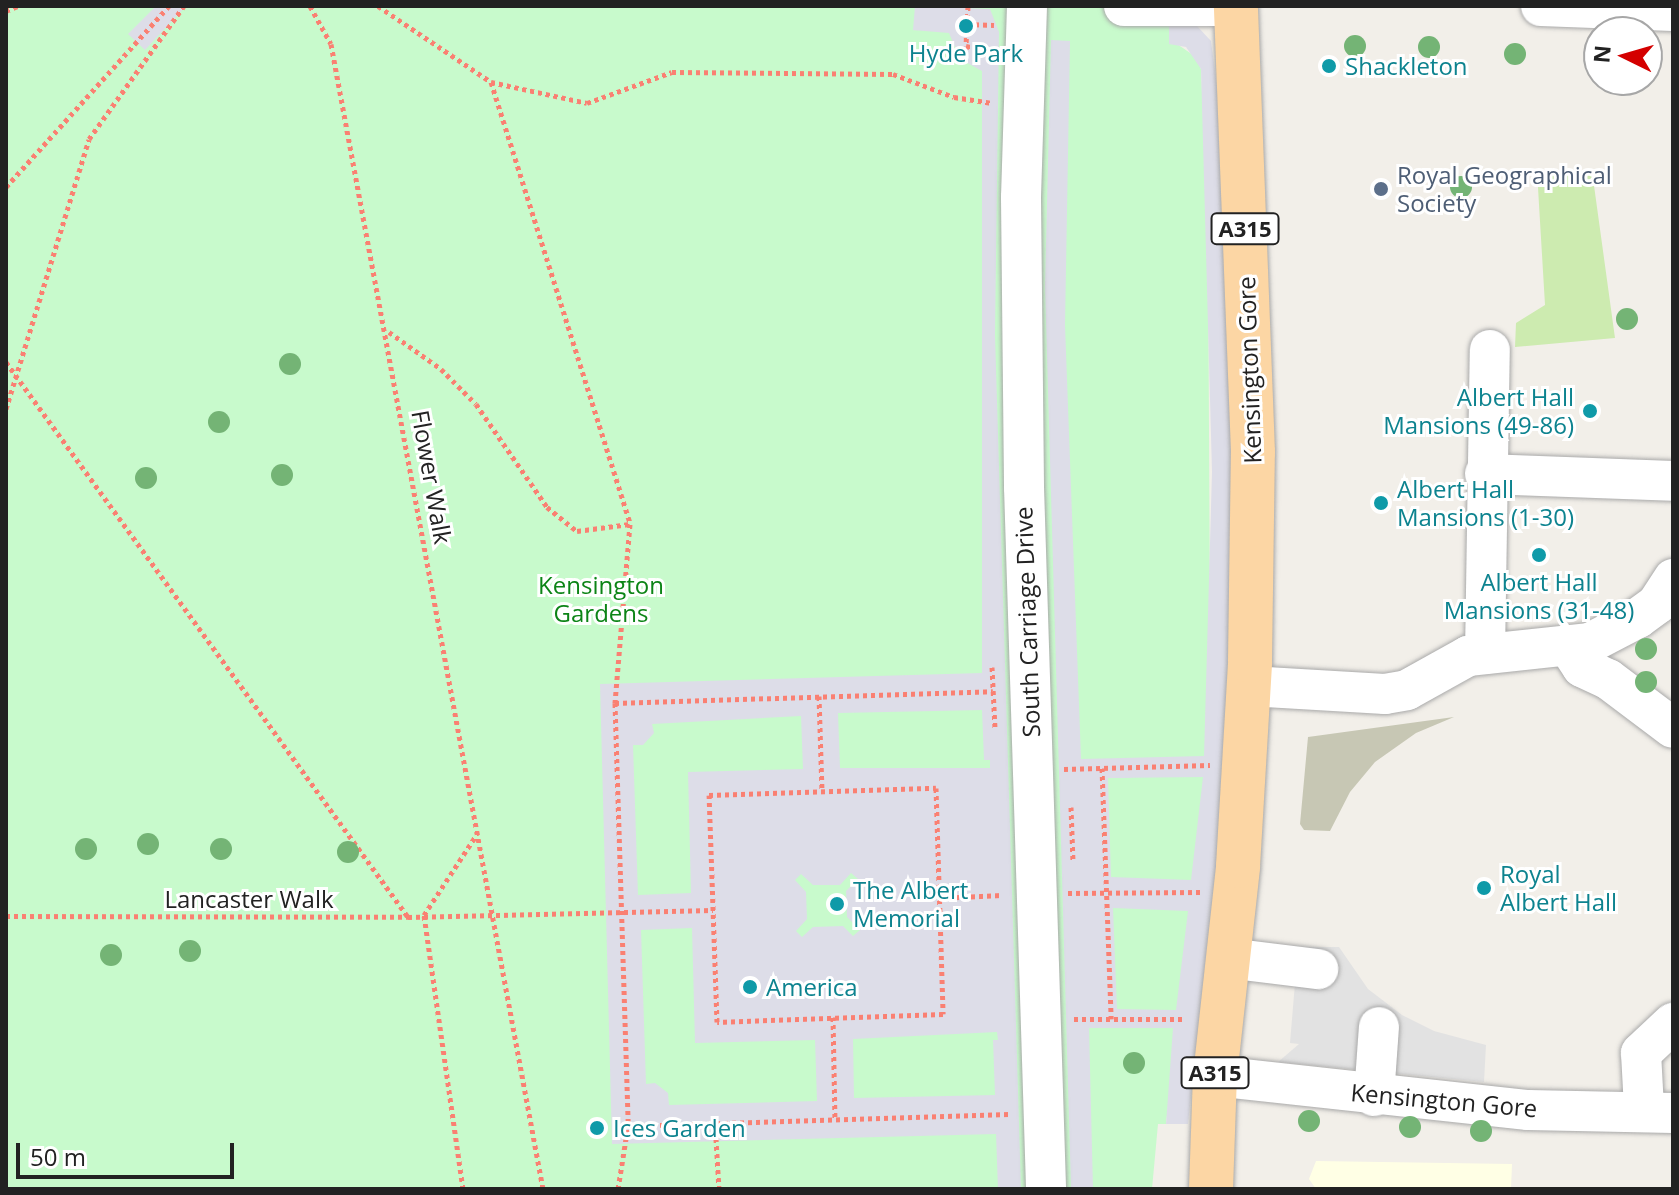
<!DOCTYPE html>
<html>
<head>
<meta charset="utf-8">
<style>
  body { margin:0 }
  #map { position:relative; width:1679px; height:1195px; overflow:hidden; background:#f2efe9; font-family:"Open Sans",sans-serif }
  div>[style] { position:absolute }
  .education>* { inset:0; background:#ffffe5 }
  .construction>* { inset:0; background:#c7c7b4 }
  .grass>* { inset:0; background:#cdebb0 }
  .park>* { inset:0; background:#c8facc }
  .parking>* { inset:0; background:#e2e2e2 }
  .plaza>* { inset:0; background:#dddde8 }
  .path>* { height:5px; margin-top:-2.5px; transform-origin:0; background:repeating-linear-gradient(90deg,#fa8072 0 4px,transparent 0 8px) }
  .roads { filter:drop-shadow(0 0 2px #a9a9a9) drop-shadow(0 0 2px #a9a9a9) }
  .minor>* { height:40px; margin:-20px; padding:0 20px; transform-origin:20px; border-radius:20px; background:#fff }
  .major>* { height:44px; margin:-22px; padding:0 22px; transform-origin:22px; border-radius:22px; background:#fcd6a4 }
  .trees>* { width:22px; height:22px; margin:-11px; border-radius:50%; background:#74b475 }
  .dots>* { width:22px; height:22px; translate:-50% -50%; box-sizing:border-box; border:4px solid #fff; border-radius:50% }
  span { translate:-50% -50%; white-space:nowrap; text-align:center; line-height:1.15; -webkit-text-stroke:6px #fff; paint-order:stroke }
  .shield-label span { padding:2px 6px; background:#fff; border:2px solid; border-radius:6px; -webkit-text-stroke-width:0 }
  .shield-label { font-size:22px; color:#222; font-weight:700 }
  .culture-label { font-size:24px; color:#0d838f }
  .left { translate:0 -50%; text-align:left }
  .right { translate:-100% -50%; text-align:right }
  .service-label { font-size:24px; color:#4e5e75 }
  .street-label { font-size:24px; color:#222 }
  .park-label { font-size:24px; color:#0c8416 }
  .frame { position:absolute; inset:0; border:8px solid #222; pointer-events:none }
  .north { position:absolute; left:1583px; top:16px; width:80px; height:80px; box-sizing:border-box; background:#fff; border:2px solid #a7a7a7; border-radius:50%; rotate:275deg; font-size:22px; font-weight:700; line-height:32px; text-align:center; color:#222 }
  .north::after { content:''; display:block; margin:auto; width:28px; height:36px; background:#d40000; clip-path:polygon(50% 0,100% 100%,50% 72%,0 100%) }
  .scale { position:absolute; left:16px; top:1143px; width:218px; height:36px; box-sizing:border-box; border:4px solid #222; border-top:0; padding-left:10px; font-size:24px; line-height:28px; white-space:nowrap; color:#222; -webkit-text-stroke:6px #fff; paint-order:stroke }
</style>
</head>
<body>
<div id="map">
  <div class="education">
    <div style="clip-path:polygon(1316px 1161px,1512px 1164px,1511px 1189px,1316px 1189px,1309px 1179px)"></div>
  </div>
  <div class="construction">
    <div style="clip-path:polygon(1454px 717px,1416px 733px,1375px 762px,1350px 792px,1330px 831px,1304px 830px,1300px 824px,1308px 737px)"></div>
  </div>
  <div class="grass">
    <div style="clip-path:polygon(1537px 171px,1592px 171px,1615px 338px,1515px 347px,1516px 323px,1545px 305px)"></div>
  </div>
  <div class="park">
    <div style="clip-path:polygon(6px 6px,1169px 6px,1177px 44px,1196px 57px,1201px 69px,1208px 237px,1210px 622px,1204px 777px,1166px 1124px,1158px 1124px,1152px 1189px,6px 1189px)"></div>
  </div>
  <div class="parking">
    <div style="clip-path:polygon(1298px 947px,1339px 947px,1368px 989px,1402px 1015px,1434px 1031px,1486px 1045px,1484px 1082px,1278px 1062px,1299px 1044px,1290px 1043px)"></div>
  </div>
  <div class="plaza">
    <div style="clip-path:polygon(156px 6px,186px 6px,145px 50px,128px 34px)"></div>
    <div style="clip-path:polygon(evenodd,915px 6px,990px 9px,999px 32px,995px 335px,1021px 1189px,998px 1189px,996px 1134px,612px 1144px,600px 684px,982px 673px,982px 71px,960px 59px,949px 33px,913px 30px,915px 6px,982px 710px,984px 760px,990px 760px,990px 768px,840px 768px,838px 713px,982px 710px,915px 6px,801px 716px,803px 769px,688px 772px,691px 893px,638px 895px,633px 745px,643px 745px,654px 733px,652px 724px,801px 716px,915px 6px,851px 873px,858px 879px,846px 891px,847px 917px,860px 930px,853px 936px,843px 926px,813px 927px,802px 937px,796px 931px,807px 919px,806px 892px,795px 880px,801px 874px,813px 885px,840px 885px,851px 873px,915px 6px,692px 928px,695px 1043px,815px 1040px,817px 1101px,669px 1105px,668px 1093px,655px 1083px,646px 1084px,641px 930px,692px 928px,915px 6px,997px 1032px,998px 1040px,993px 1040px,995px 1095px,854px 1098px,853px 1039px,997px 1032px)"></div>
    <div style="clip-path:polygon(evenodd,1169px 22px,1197px 26px,1211px 41px,1223px 132px,1231px 273px,1232px 518px,1223px 806px,1188px 1124px,1166px 1124px,1173px 1028px,1089px 1028px,1093px 1189px,1071px 1189px,1045px 286px,1051px 40px,1070px 41px,1065px 325px,1081px 759px,1204px 756px,1212px 472px,1201px 69px,1186px 47px,1169px 44px,1169px 22px,1203px 777px,1191px 880px,1111px 877px,1108px 778px,1203px 777px,1169px 22px,1113px 908px,1188px 911px,1176px 1010px,1117px 1009px,1113px 908px)"></div>
  </div>
  <div class="path">
    <div style="left:310px;top:6px;width:43px;rotate:61.1deg"></div>
    <div style="left:331px;top:44px;width:1164px;rotate:79.51deg"></div>
    <div style="left:378px;top:6px;width:136px;rotate:33.9deg"></div>
    <div style="left:491px;top:82px;width:463px;rotate:72.5deg"></div>
    <div style="left:630px;top:524px;width:180px;rotate:94.8deg"></div>
    <div style="left:615px;top:703px;width:423px;rotate:88.2deg"></div>
    <div style="left:628px;top:1126px;width:381px;rotate:-1.8deg"></div>
    <div style="left:968px;top:6px;width:40px;rotate:92.9deg"></div>
    <div style="left:966px;top:46px;width:26px;rotate:13deg"></div>
    <div style="left:6px;top:11px;width:13px;rotate:-23deg"></div>
    <div style="left:967px;top:24px;width:27px;rotate:2deg"></div>
    <div style="left:491px;top:82px;width:98px;rotate:12.3deg"></div>
    <div style="left:587px;top:103px;width:90px;rotate:-20deg"></div>
    <div style="left:672px;top:72px;width:221px;rotate:0.5deg"></div>
    <div style="left:893px;top:74px;width:65px;rotate:20.7deg"></div>
    <div style="left:954px;top:97px;width:37px;rotate:9deg"></div>
    <div style="left:6px;top:187px;width:244px;rotate:-48deg"></div>
    <div style="left:389px;top:332px;width:64px;rotate:35.4deg"></div>
    <div style="left:441px;top:369px;width:49px;rotate:45deg"></div>
    <div style="left:476px;top:404px;width:125px;rotate:55.4deg"></div>
    <div style="left:547px;top:507px;width:38px;rotate:39deg"></div>
    <div style="left:577px;top:531px;width:53px;rotate:-7.5deg"></div>
    <div style="left:6px;top:362px;width:685px;rotate:54.08deg"></div>
    <div style="left:6px;top:409px;width:282px;rotate:-72.9deg"></div>
    <div style="left:89px;top:139px;width:163px;rotate:-54.5deg"></div>
    <div style="left:992px;top:667px;width:62px;rotate:87.2deg"></div>
    <div style="left:819px;top:696px;width:96px;rotate:88.2deg"></div>
    <div style="left:615px;top:703px;width:378px;rotate:-1.8deg"></div>
    <div style="left:1102px;top:768px;width:251px;rotate:87.9deg"></div>
    <div style="left:1064px;top:769px;width:146px;rotate:-1.6deg"></div>
    <div style="left:936px;top:788px;width:226px;rotate:88.2deg"></div>
    <div style="left:943px;top:1014px;width:226px;rotate:178deg"></div>
    <div style="left:717px;top:1022px;width:227px;rotate:-92deg"></div>
    <div style="left:709px;top:795px;width:227px;rotate:-1.8deg"></div>
    <div style="left:1071px;top:807px;width:54px;rotate:87.9deg"></div>
    <div style="left:1068px;top:893px;width:133px;rotate:-0.4deg"></div>
    <div style="left:939px;top:898px;width:63px;rotate:-2.7deg"></div>
    <div style="left:6px;top:916px;width:402px;rotate:0.1deg"></div>
    <div style="left:408px;top:917px;width:305px;rotate:-1.3deg"></div>
    <div style="left:833px;top:1017px;width:102px;rotate:88.9deg"></div>
    <div style="left:1074px;top:1019px;width:112px"></div>
    <div style="left:715px;top:1122px;width:67px;rotate:86.6deg"></div>
    <div style="left:463px;top:1189px;width:277px;rotate:-98.1deg"></div>
    <div style="left:424px;top:915px;width:97px;rotate:-56.8deg"></div>
    <div style="left:618px;top:1189px;width:64px;rotate:-81deg"></div>
  </div>
  <div class="roads">
    <div class="minor">
      <div style="left:1027px;top:6px;width:192px;rotate:91.8deg"></div>
      <div style="left:1021px;top:198px;width:289px;rotate:89.4deg"></div>
      <div style="left:1024px;top:487px;width:702px;rotate:88.2deg"></div>
      <div style="left:1124px;top:6px;width:92px"></div>
      <div style="left:1541px;top:6px;width:132px;rotate:2.2deg"></div>
      <div style="left:1485px;top:474px;width:188px;rotate:2.1deg"></div>
      <div style="left:1569px;top:647px;width:24px;rotate:57deg"></div>
      <div style="left:1582px;top:667px;width:29px;rotate:25deg"></div>
      <div style="left:1608px;top:679px;width:81px;rotate:37deg"></div>
      <div style="left:1485px;top:654px;width:304px;rotate:-89.1deg"></div>
      <div style="left:1249px;top:686px;width:136px;rotate:3.4deg"></div>
      <div style="left:1385px;top:694px;width:22px;rotate:-10deg"></div>
      <div style="left:1407px;top:690px;width:70px;rotate:-29.1deg"></div>
      <div style="left:1468px;top:656px;width:123px;rotate:-6.1deg"></div>
      <div style="left:1590px;top:643px;width:54px;rotate:-27.5deg"></div>
      <div style="left:1638px;top:618px;width:24px;rotate:-36deg"></div>
      <div style="left:1657px;top:604px;width:30px;rotate:-57deg"></div>
      <div style="left:1228px;top:958px;width:91px;rotate:7deg"></div>
      <div style="left:1215px;top:1076px;width:315px;rotate:6.2deg"></div>
      <div style="left:1528px;top:1110px;width:145px;rotate:1.2deg"></div>
      <div style="left:1374px;top:1096px;width:69px;rotate:-85.9deg"></div>
      <div style="left:1644px;top:1108px;width:55px;rotate:-93.1deg"></div>
      <div style="left:1641px;top:1053px;width:44px;rotate:-43.2deg"></div>
    </div>
    <div class="major">
      <div style="left:1211px;top:1189px;width:113px;rotate:-88deg"></div>
      <div style="left:1215px;top:1076px;width:211px;rotate:-83.7deg"></div>
      <div style="left:1238px;top:866px;width:205px;rotate:-86.6deg"></div>
      <div style="left:1250px;top:661px;width:209px;rotate:-89.2deg"></div>
      <div style="left:1253px;top:452px;width:446px;rotate:-92.2deg"></div>
    </div>
  </div>
  <div class="trees">
    <div style="left:1355px;top:46px"></div>
    <div style="left:1429px;top:47px"></div>
    <div style="left:1515px;top:54px"></div>
    <div style="left:1461px;top:187px"></div>
    <div style="left:1627px;top:319px"></div>
    <div style="left:290px;top:364px"></div>
    <div style="left:219px;top:422px"></div>
    <div style="left:282px;top:475px"></div>
    <div style="left:146px;top:478px"></div>
    <div style="left:1646px;top:649px"></div>
    <div style="left:1646px;top:682px"></div>
    <div style="left:148px;top:844px"></div>
    <div style="left:86px;top:849px"></div>
    <div style="left:221px;top:849px"></div>
    <div style="left:348px;top:852px"></div>
    <div style="left:190px;top:951px"></div>
    <div style="left:111px;top:955px"></div>
    <div style="left:1134px;top:1063px"></div>
    <div style="left:1309px;top:1121px"></div>
    <div style="left:1410px;top:1127px"></div>
    <div style="left:1481px;top:1131px"></div>
  </div>
  <div class="dots">
    <div style="left:966px;top:26px;background:#0f9aa8"></div>
    <div style="left:1329px;top:66px;background:#0f9aa8"></div>
    <div style="left:1381px;top:189px;background:#5c6f8a"></div>
    <div style="left:1590px;top:411px;background:#0f9aa8"></div>
    <div style="left:1381px;top:503px;background:#0f9aa8"></div>
    <div style="left:1539px;top:555px;background:#0f9aa8"></div>
    <div style="left:1484px;top:888px;background:#0f9aa8"></div>
    <div style="left:837px;top:904px;background:#0f9aa8"></div>
    <div style="left:750px;top:987px;background:#0f9aa8"></div>
    <div style="left:597px;top:1128px;background:#0f9aa8"></div>
  </div>
  <div class="shield-label">
    <span style="left:1245px;top:229px">A315</span>
    <span style="left:1215px;top:1073px">A315</span>
  </div>
  <div class="culture-label">
    <span style="left:966px;top:53px">Hyde Park</span>
    <span class="left" style="left:1345px;top:66px">Shackleton</span>
    <span class="right" style="left:1574px;top:411px">Albert Hall<br>Mansions (49-86)</span>
    <span class="left" style="left:1397px;top:503px">Albert Hall<br>Mansions (1-30)</span>
    <span style="left:1539px;top:596px">Albert Hall<br>Mansions (31-48)</span>
    <span class="left" style="left:1500px;top:888px">Royal<br>Albert Hall</span>
    <span class="left" style="left:853px;top:904px">The Albert<br>Memorial</span>
    <span class="left" style="left:766px;top:987px">America</span>
    <span class="left" style="left:613px;top:1128px">Ices Garden</span>
  </div>
  <div class="service-label">
    <span class="left" style="left:1397px;top:189px">Royal Geographical<br>Society</span>
  </div>
  <div class="street-label">
    <span style="left:1249px;top:370px;rotate:-92deg">Kensington Gore</span>
    <span style="left:432px;top:477px;rotate:80deg">Flower Walk</span>
    <span style="left:1027px;top:622px;rotate:-92deg">South Carriage Drive</span>
    <span style="left:249px;top:899px">Lancaster Walk</span>
    <span style="left:1444px;top:1100px;rotate:5deg">Kensington Gore</span>
  </div>
  <div class="park-label">
    <span style="left:601px;top:599px">Kensington<br>Gardens</span>
  </div>
  <div class="frame"></div>
  <div class="north">N</div>
  <div class="scale">50 m</div>
</div>
</body>
</html>
